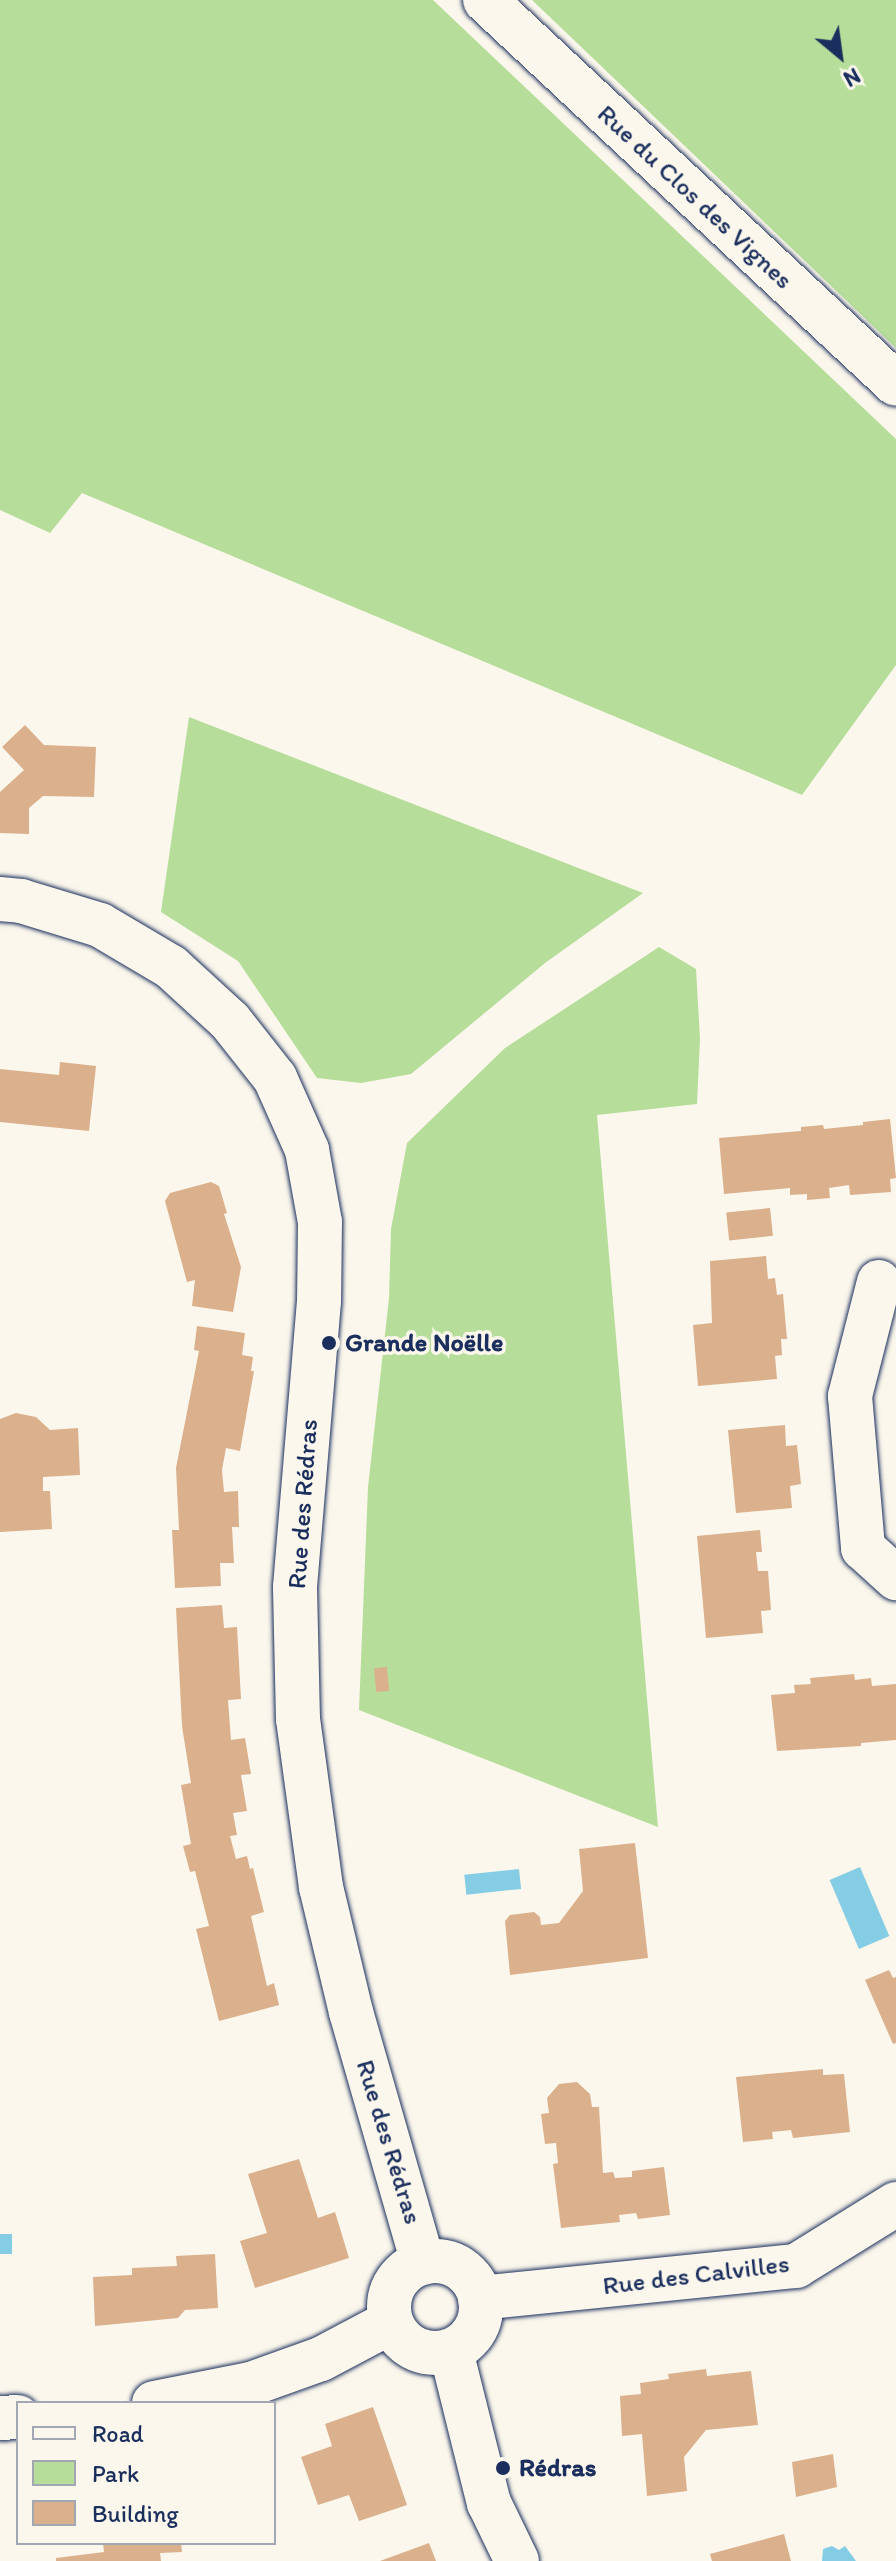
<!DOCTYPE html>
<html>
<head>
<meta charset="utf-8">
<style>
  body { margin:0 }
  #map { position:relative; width:896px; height:2561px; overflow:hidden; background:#fbf7ec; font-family:Itim,sans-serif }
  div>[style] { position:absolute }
  .green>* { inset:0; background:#b6de9a }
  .water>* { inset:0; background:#84cde4; transform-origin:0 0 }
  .building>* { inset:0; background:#dbb08c; transform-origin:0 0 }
  .roads { filter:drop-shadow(0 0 2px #1b2f5e) drop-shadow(0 0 2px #1b2f5e) }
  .minor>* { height:44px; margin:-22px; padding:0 22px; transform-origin:22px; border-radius:22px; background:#fbf7ec }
  .minor>.ring { margin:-22px; padding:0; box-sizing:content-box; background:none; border:44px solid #fbf7ec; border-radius:50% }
  .dots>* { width:22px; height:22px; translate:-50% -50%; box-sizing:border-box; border:4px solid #fbf7ec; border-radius:50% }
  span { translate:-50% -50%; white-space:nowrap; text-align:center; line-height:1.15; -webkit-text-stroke:7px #fbf7ec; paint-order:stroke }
  .street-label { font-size:26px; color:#1b2f5e }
  .poi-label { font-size:26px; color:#1b2f5e; font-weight:700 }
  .left { translate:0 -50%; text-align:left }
  .legend { position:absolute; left:16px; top:2401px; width:260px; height:144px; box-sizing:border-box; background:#fbf7ec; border:2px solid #a1a7b3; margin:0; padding:10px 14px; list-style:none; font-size:24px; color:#1b2f5e }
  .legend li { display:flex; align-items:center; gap:16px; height:40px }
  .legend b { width:40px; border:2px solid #a1a7b3 }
  .north { position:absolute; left:800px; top:16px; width:80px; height:80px; -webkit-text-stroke:6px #fbf7ec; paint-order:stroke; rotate:151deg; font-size:22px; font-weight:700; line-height:32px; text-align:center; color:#1b2f5e }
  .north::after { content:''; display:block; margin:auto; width:28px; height:36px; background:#1b2f5e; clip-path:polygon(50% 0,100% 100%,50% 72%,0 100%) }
</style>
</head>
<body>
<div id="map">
  <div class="green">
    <div style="clip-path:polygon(0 0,433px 0,896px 439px,896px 665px,802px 795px,82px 493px,50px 533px,0 510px)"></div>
    <div style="clip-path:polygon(532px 0,896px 0,896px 348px)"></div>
    <div style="clip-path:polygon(189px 717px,643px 893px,545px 963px,411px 1074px,361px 1083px,317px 1078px,238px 961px,161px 912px)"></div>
    <div style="clip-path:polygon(659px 947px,696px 969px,700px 1039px,697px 1104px,597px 1115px,658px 1827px,359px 1710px,368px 1487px,389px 1298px,391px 1229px,407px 1143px,505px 1048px)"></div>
  </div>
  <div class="water">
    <div style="left:860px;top:1867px;width:75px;height:33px;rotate:67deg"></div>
    <div style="left:519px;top:1869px;width:20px;height:55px;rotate:84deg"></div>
    <div style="left:0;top:2234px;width:12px;height:20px"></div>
    <div style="clip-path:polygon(832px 2546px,839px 2550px,845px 2546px,856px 2561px,822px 2561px,823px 2549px)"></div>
  </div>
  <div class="building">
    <div style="clip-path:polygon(25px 725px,44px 745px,96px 747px,94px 797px,43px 796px,29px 808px,29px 834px,0 833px,0 792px,24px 770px,2px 747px)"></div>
    <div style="clip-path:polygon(60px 1062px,96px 1066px,89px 1131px,0 1122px,0 1069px,59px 1075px)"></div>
    <div style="clip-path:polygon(890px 1119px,896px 1178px,890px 1179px,891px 1192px,850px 1195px,849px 1185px,829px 1188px,830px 1198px,807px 1200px,807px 1194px,790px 1195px,790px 1188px,724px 1194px,719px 1138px,801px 1131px,801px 1127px,823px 1125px,824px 1129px,863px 1125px,863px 1122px)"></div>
    <div style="clip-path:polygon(211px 1182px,219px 1186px,227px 1213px,224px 1214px,241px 1267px,233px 1312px,192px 1306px,195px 1280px,187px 1282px,165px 1201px,170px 1193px)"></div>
    <div style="left:770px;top:1208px;width:28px;height:44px;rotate:84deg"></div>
    <div style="clip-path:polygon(766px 1256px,768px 1279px,775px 1278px,777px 1295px,783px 1294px,787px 1339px,781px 1339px,782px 1355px,775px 1356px,777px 1379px,698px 1386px,693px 1325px,712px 1323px,710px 1261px)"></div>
    <div style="clip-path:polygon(197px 1326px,245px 1333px,242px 1355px,253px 1357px,251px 1371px,254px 1371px,240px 1451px,226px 1448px,222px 1470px,224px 1492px,238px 1491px,239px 1527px,232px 1527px,234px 1563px,220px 1563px,221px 1586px,175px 1588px,172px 1530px,179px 1530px,176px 1468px,199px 1351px,194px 1350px)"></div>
    <div style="clip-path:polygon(16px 1413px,36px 1417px,50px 1430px,78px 1428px,80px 1475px,43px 1477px,43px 1491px,50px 1491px,52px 1529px,0 1532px,0 1419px)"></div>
    <div style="clip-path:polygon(785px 1425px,786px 1446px,797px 1445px,801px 1484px,790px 1486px,792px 1508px,736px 1513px,728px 1430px)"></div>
    <div style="clip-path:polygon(760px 1530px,762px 1552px,756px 1552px,758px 1571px,768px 1571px,771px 1610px,761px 1611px,763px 1633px,706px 1638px,697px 1536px)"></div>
    <div style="clip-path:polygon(222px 1605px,224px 1628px,237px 1627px,241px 1699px,228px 1700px,231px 1740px,245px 1738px,251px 1774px,241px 1775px,247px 1811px,233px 1813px,237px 1835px,230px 1836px,236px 1859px,247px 1856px,250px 1869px,253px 1868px,264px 1912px,251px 1916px,267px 1986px,274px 1983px,279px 2005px,219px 2021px,196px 1929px,209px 1926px,195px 1871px,190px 1872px,183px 1846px,191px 1844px,181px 1785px,191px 1783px,182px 1726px,176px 1608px)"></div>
    <div style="left:387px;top:1667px;width:24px;height:13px;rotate:85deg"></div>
    <div style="clip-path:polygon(854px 1674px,855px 1680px,871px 1678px,872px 1686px,896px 1684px,896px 1740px,861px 1743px,861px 1746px,777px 1751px,771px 1695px,795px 1693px,794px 1685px,811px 1684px,810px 1678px)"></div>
    <div style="clip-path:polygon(635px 1843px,648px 1958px,510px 1975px,505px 1921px,510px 1915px,534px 1912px,540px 1917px,541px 1925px,559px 1923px,583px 1891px,579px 1849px)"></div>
    <div style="clip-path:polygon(889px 1970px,893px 1978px,896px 1977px,896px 2043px,893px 2044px,865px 1980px)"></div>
    <div style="clip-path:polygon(823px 2069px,823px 2075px,844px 2074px,850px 2132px,793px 2138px,791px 2130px,772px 2132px,773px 2139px,743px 2142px,736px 2077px)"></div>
    <div style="clip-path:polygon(577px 2082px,590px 2094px,592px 2107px,599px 2107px,603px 2173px,613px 2172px,615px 2178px,632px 2177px,632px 2171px,664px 2167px,670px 2215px,638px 2219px,636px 2213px,619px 2215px,620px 2222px,561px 2228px,553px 2164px,558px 2163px,556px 2143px,545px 2144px,541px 2114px,549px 2113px,547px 2098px,559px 2084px)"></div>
    <div style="clip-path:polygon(299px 2159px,318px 2218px,335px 2212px,349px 2258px,255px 2288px,240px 2241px,267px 2233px,248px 2174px)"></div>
    <div style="clip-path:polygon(215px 2254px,218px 2308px,185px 2310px,178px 2318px,95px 2326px,93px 2277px,132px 2275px,132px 2268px,177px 2266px,176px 2256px)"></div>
    <div style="clip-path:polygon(706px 2369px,707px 2376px,751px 2371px,758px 2425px,706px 2430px,684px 2457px,687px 2491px,647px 2496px,642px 2434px,622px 2436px,620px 2396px,641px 2394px,640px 2383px,669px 2379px,668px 2374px)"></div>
    <div style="clip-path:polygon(373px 2407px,407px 2505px,359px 2521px,349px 2495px,318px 2505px,301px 2457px,332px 2446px,325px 2424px)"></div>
    <div style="clip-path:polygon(833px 2454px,837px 2487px,796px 2497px,792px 2462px)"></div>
    <div style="clip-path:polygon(784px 2534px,791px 2561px,712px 2561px,710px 2554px)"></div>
    <div style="clip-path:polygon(103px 2543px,181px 2543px,182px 2552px,160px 2553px,161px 2561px,56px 2561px,56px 2558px,104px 2552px)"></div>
    <div style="clip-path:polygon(429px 2543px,436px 2561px,380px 2561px)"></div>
  </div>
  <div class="roads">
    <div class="minor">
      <div style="left:485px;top:0;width:562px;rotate:43.05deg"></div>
      <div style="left:0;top:899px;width:21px;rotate:5deg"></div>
      <div style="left:21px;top:901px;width:83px;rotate:16.9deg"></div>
      <div style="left:100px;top:925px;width:82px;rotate:30.6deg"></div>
      <div style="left:171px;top:967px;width:80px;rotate:42.5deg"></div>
      <div style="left:230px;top:1021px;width:73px;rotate:51.7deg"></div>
      <div style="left:275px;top:1078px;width:79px;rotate:66deg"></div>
      <div style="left:307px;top:1150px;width:73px;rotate:79.8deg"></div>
      <div style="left:320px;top:1222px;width:79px;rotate:90.7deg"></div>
      <div style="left:319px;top:1301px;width:288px;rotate:94.8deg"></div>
      <div style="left:295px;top:1588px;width:131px;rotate:88.7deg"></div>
      <div style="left:298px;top:1719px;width:170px;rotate:82.2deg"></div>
      <div style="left:321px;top:1887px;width:129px;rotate:76.5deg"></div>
      <div style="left:351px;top:2012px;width:261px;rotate:74deg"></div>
      <div style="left:879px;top:1282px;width:118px;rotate:104.3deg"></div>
      <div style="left:850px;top:1396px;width:153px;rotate:85.1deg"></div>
      <div style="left:863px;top:1548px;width:45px;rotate:42.3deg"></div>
      <div class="ring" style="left:389px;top:2261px;width:48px;height:48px"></div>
      <div style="left:480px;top:2298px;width:318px;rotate:-5.8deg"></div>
      <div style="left:796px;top:2266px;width:118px;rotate:-31.8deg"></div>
      <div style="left:451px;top:2351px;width:157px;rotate:76deg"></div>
      <div style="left:489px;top:2503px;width:64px;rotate:64.2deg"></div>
      <div style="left:154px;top:2403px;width:99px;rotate:-11.1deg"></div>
      <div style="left:251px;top:2384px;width:74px;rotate:-19.7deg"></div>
      <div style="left:321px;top:2359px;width:79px;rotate:-27.9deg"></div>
      <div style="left:0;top:2418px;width:18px;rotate:-3deg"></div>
    </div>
  </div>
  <div class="dots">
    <div style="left:329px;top:1343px;background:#1b2f5e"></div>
    <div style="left:503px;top:2468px;background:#1b2f5e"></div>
  </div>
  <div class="street-label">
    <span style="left:695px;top:197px;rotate:43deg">Rue du Clos des Vignes</span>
    <span style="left:303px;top:1504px;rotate:-86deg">Rue des Rédras</span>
    <span style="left:389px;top:2142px;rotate:73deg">Rue des Rédras</span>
    <span style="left:696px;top:2275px;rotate:-7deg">Rue des Calvilles</span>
  </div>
  <div class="poi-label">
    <span class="left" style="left:345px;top:1343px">Grande Noëlle</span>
    <span class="left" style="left:519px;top:2468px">Rédras</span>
  </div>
  <ul class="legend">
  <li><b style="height:10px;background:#fbf7ec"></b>Road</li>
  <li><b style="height:22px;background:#b6de9a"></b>Park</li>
  <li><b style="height:22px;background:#dbb08c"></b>Building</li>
  </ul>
  <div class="north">N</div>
</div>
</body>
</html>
